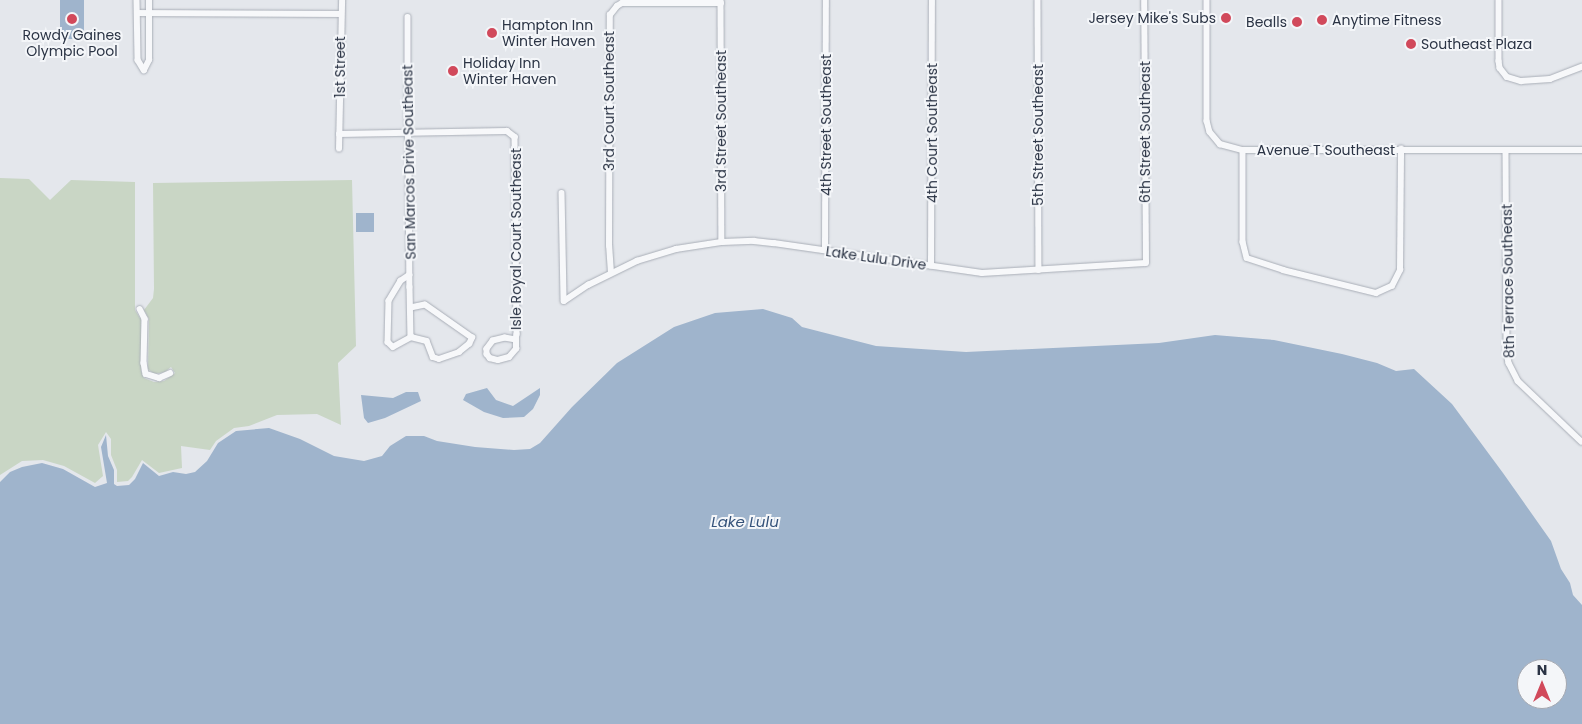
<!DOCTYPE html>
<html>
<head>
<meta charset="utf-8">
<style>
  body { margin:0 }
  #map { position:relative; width:1582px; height:724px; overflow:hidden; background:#e4e7ec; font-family:Poppins,sans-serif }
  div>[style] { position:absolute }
  .green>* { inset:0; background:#c9d6c5 }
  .water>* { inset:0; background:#9fb4cc; transform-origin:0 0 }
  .roads { filter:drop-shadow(0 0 1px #a9aeb7) drop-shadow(0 0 1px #a9aeb7) }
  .minor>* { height:5.5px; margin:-2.75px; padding:0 2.75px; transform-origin:2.75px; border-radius:2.75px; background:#f7f8fa }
  .dots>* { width:14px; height:14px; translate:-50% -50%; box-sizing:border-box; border:2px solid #f4f6f9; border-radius:50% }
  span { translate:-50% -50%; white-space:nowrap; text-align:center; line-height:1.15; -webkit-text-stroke:4px #f4f6f9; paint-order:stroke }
  .poi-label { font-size:14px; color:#2b3445 }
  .right { translate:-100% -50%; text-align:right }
  .left { translate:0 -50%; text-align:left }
  .street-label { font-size:14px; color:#2b3445 }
  .water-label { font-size:15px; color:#34527a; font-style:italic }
  .north { position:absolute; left:1517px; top:659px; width:50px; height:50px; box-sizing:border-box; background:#f4f6f9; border:1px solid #a4a8b1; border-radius:50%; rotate:0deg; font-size:14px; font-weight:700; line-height:20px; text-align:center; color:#2b3445 }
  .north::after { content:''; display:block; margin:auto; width:18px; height:22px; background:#d1495b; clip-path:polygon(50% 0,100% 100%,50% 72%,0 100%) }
</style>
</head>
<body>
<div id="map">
  <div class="green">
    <div style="clip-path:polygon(0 178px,29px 179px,50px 200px,71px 180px,135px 182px,135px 310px,141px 320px,141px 371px,144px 378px,154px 382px,164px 381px,175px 373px,171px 367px,165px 372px,154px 374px,148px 369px,149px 319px,144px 310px,153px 298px,154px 289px,153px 183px,352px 180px,356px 346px,338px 363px,341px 425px,317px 414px,277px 415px,249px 426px,234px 428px,216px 441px,210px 450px,181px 446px,182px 468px,159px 473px,142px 460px,132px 477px,128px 481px,117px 482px,117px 470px,111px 455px,111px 439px,106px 432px,98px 445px,103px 476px,95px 483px,64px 466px,43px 460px,22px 461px,0 475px)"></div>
  </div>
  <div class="water">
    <div style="left:60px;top:0;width:24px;height:39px"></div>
    <div style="left:356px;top:213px;width:18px;height:19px"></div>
    <div style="clip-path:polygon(evenodd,763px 309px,792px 318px,802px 327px,876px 346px,966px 352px,1159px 343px,1215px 335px,1274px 340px,1342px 354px,1377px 363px,1396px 371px,1414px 369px,1452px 404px,1503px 473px,1551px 541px,1561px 569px,1570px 583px,1573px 595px,1582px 605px,1582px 724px,0 724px,0 482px,10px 472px,22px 467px,42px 463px,63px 469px,95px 487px,107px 483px,101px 447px,106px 435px,108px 456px,114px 470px,114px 484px,117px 486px,129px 485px,135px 479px,143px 463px,159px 476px,173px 472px,186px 474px,195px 472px,207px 461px,218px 443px,236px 431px,269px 428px,300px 439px,334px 456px,364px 461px,382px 456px,390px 446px,406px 436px,424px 436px,437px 441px,475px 447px,514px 450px,530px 449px,540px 443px,572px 407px,617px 363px,674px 327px,715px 313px,763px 309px,1527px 669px,1557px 669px,1557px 699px,1527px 699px,1527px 669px)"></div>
    <div style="clip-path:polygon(487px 388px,496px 400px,513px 406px,540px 388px,540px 395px,533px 409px,524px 417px,503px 418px,484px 412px,463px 400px,466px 394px)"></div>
    <div style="clip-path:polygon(406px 392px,418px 392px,421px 401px,385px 418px,368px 423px,364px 418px,361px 395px,393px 398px)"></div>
  </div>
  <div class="roads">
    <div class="minor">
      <div style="left:137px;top:0;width:60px;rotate:89deg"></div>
      <div style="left:138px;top:60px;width:12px;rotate:59deg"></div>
      <div style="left:721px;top:0;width:242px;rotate:89.8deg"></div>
      <div style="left:1038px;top:0;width:270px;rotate:89.8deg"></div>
      <div style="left:1207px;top:0;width:121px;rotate:90deg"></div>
      <div style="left:1207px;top:121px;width:11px;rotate:75deg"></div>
      <div style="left:1210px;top:132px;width:16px;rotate:50deg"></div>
      <div style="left:1220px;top:144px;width:24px;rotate:15deg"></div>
      <div style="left:1243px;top:150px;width:339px"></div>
      <div style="left:1499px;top:0;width:61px;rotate:90deg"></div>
      <div style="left:1499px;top:61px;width:7px;rotate:82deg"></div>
      <div style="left:1500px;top:68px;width:11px;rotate:52deg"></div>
      <div style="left:1507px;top:77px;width:15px;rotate:16deg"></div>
      <div style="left:1521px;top:81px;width:29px;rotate:-4deg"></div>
      <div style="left:1550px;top:79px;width:34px;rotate:-21deg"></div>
      <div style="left:137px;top:13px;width:204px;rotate:0.3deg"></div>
      <div style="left:408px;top:17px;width:99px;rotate:90deg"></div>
      <div style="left:408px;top:116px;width:42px;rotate:88.6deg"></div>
      <div style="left:409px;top:158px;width:129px;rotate:89.6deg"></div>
      <div style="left:410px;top:287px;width:50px;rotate:88.9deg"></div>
      <div style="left:411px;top:337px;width:16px;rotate:14deg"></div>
      <div style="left:427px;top:341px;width:17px;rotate:69deg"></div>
      <div style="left:433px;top:357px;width:6px;rotate:18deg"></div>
      <div style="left:439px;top:359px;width:21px;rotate:-19deg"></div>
      <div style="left:459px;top:352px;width:13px;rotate:-39deg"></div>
      <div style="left:469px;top:344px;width:7px;rotate:-63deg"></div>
      <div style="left:472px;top:338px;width:57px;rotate:-144.9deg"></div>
      <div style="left:425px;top:305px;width:14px;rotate:168deg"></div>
      <div style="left:144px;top:70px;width:11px;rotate:-63deg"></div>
      <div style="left:149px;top:60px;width:60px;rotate:-90deg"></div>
      <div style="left:339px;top:134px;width:168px;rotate:-1deg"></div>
      <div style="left:507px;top:131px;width:10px;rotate:37deg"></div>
      <div style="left:515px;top:137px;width:197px;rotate:89.4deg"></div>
      <div style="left:517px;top:334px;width:6px;rotate:99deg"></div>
      <div style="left:516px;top:340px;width:11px;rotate:-170deg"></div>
      <div style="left:505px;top:338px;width:12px;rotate:166deg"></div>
      <div style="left:493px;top:341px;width:10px;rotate:127deg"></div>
      <div style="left:487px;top:349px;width:5px;rotate:90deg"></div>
      <div style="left:487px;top:354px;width:5px;rotate:53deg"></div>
      <div style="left:490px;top:358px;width:8px;rotate:14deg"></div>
      <div style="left:498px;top:360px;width:11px;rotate:-15deg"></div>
      <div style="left:509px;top:357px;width:11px;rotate:-49deg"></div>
      <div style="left:516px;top:349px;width:9px;rotate:-90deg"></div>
      <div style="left:339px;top:149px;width:149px;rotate:-88.8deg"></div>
      <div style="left:1243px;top:150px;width:92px;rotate:90deg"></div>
      <div style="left:1243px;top:242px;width:16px;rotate:76deg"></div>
      <div style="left:1247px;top:258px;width:38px;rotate:18deg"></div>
      <div style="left:1283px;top:270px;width:96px;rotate:13.9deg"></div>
      <div style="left:1376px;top:293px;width:17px;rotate:-24deg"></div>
      <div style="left:1392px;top:286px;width:18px;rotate:-63deg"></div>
      <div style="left:1400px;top:270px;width:121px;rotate:-89.5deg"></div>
      <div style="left:1506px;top:150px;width:202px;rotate:89.7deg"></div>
      <div style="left:1507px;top:352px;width:11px;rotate:80deg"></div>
      <div style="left:1509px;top:363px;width:20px;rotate:63deg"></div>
      <div style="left:1518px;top:381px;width:88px;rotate:43.6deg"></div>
      <div style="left:562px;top:193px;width:108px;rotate:88.9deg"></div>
      <div style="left:825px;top:250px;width:250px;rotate:-89.8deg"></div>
      <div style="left:931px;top:266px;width:266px;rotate:-89.8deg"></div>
      <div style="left:611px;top:273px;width:27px;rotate:-94deg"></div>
      <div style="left:609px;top:246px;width:231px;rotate:-89.8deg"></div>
      <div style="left:610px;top:15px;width:11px;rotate:-52deg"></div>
      <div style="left:617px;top:6px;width:6px;rotate:-31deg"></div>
      <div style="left:622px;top:3px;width:99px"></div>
      <div style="left:410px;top:275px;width:11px;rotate:146deg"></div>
      <div style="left:401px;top:281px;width:23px;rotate:121deg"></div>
      <div style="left:389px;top:301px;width:41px;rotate:91.4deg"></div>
      <div style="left:388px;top:342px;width:7px;rotate:45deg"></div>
      <div style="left:393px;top:347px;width:21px;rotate:-29deg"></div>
      <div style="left:564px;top:301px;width:29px;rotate:-34deg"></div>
      <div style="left:588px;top:285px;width:55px;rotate:-26.1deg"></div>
      <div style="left:637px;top:261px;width:41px;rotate:-17.1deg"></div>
      <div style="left:676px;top:249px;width:47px;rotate:-8.7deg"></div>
      <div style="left:722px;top:242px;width:32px;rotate:-2deg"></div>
      <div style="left:754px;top:241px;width:20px;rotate:6deg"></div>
      <div style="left:774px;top:243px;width:210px;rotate:8.2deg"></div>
      <div style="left:982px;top:273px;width:164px;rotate:-3.5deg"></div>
      <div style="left:1146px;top:263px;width:263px;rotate:-90.4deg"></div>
      <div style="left:140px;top:309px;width:11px;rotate:63deg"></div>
      <div style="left:145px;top:319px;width:44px;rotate:91.3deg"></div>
      <div style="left:144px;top:363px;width:11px;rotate:80deg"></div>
      <div style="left:146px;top:374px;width:14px;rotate:17deg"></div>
      <div style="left:159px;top:378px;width:12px;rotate:-24deg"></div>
    </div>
  </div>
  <div class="dots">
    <div style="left:1226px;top:18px;background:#d1495b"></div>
    <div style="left:72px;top:19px;background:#d1495b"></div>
    <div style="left:1322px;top:20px;background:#d1495b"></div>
    <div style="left:1297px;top:22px;background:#d1495b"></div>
    <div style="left:492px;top:33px;background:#d1495b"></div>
    <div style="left:1411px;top:44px;background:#d1495b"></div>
    <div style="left:453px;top:71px;background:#d1495b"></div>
  </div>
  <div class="poi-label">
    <span class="right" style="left:1216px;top:18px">Jersey Mike's Subs</span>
    <span class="left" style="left:1332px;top:20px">Anytime Fitness</span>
    <span class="right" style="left:1287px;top:22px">Bealls</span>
    <span class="left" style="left:502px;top:33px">Hampton Inn<br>Winter Haven</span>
    <span style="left:72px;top:43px">Rowdy Gaines<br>Olympic Pool</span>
    <span class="left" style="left:1421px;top:44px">Southeast Plaza</span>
    <span class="left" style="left:463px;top:71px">Holiday Inn<br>Winter Haven</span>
  </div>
  <div class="street-label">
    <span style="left:340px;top:67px;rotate:-90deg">1st Street</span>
    <span style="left:609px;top:101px;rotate:-90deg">3rd Court Southeast</span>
    <span style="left:721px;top:121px;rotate:-90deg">3rd Street Southeast</span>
    <span style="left:826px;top:125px;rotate:-90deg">4th Street Southeast</span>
    <span style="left:1145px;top:132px;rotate:-90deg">6th Street Southeast</span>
    <span style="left:932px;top:133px;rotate:-90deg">4th Court Southeast</span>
    <span style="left:1038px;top:135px;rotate:-90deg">5th Street Southeast</span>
    <span style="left:1326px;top:150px">Avenue T Southeast</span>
    <span style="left:409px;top:162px;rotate:-91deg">San Marcos Drive Southeast</span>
    <span style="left:516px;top:239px;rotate:-90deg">Isle Royal Court Southeast</span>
    <span style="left:876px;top:258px;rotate:8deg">Lake Lulu Drive</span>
    <span style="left:1508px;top:281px;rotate:-91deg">8th Terrace Southeast</span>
  </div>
  <div class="water-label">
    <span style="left:745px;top:522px">Lake Lulu</span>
  </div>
  <div class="north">N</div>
</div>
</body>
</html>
